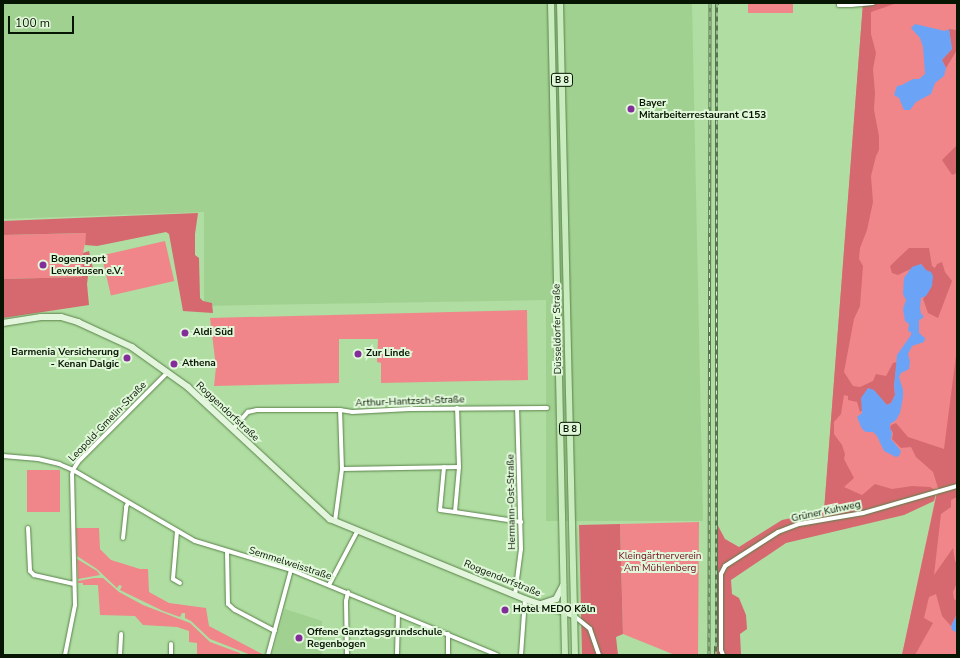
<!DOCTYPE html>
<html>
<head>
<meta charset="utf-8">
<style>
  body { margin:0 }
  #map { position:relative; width:960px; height:658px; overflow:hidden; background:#b0dda1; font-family:"Nunito Sans",sans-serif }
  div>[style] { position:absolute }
  .built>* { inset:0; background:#a1d190 }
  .green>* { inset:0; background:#f0868a; transform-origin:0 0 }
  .forest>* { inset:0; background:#d5696f }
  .water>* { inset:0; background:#6ba4f7 }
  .roads { filter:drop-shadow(0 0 1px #59824a) drop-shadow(0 0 1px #59824a) }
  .street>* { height:4px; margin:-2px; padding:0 2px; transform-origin:2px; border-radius:2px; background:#fff }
  .secondary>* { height:5.5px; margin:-2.75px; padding:0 2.75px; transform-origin:2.75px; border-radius:2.75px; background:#e4f5de }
  .primary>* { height:6px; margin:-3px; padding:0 3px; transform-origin:3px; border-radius:3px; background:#c9ecbe }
  .rail>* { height:3px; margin-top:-1.5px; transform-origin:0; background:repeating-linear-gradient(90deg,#e0f7d9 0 4.5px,#58764e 0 9px); box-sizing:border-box; border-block:1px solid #58764e }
  .dots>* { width:11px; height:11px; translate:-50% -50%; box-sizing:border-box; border:2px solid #e0f7d9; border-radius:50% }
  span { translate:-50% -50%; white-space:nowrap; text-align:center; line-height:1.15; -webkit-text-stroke:4px #e0f7d9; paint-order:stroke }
  .shield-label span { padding:1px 3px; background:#e0f7d9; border:1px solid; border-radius:3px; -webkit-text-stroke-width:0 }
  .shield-label { font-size:9px; color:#071602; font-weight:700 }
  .poi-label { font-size:10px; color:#071602; font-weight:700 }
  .left { translate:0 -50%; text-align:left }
  .right { translate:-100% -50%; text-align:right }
  .street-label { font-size:10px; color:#071602 }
  .park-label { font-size:10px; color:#740e21 }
  .frame { position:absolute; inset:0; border:4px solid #071602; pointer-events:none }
  .scale { position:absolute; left:8px; top:16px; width:66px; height:18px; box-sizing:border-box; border:2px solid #071602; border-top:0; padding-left:5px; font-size:12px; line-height:14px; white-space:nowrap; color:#071602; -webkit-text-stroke:3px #e0f7d9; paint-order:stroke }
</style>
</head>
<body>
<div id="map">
  <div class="built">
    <div style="clip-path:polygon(3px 3px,692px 3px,703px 521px,546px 521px,546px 300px,204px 306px,204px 212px,3px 219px)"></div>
    <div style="clip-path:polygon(285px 609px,322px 621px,322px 655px,272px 655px)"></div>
  </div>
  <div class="green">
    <div style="left:748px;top:3px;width:45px;height:10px"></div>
    <div style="clip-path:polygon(863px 3px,957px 3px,957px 655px,902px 655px,937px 491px,824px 512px)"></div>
    <div style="clip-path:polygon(87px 233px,83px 253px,83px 277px,3px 279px,3px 235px)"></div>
    <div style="left:165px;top:241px;width:41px;height:65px;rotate:77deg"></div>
    <div style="clip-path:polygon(527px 310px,528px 380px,381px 383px,381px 363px,377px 362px,378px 339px,339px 339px,339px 383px,214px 386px,216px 367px,210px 318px)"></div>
    <div style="left:27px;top:470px;width:33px;height:42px"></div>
    <div style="clip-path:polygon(699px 522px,698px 655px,675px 655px,623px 634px,620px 524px)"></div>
    <div style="clip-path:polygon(76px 528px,99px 528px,100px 549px,111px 560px,140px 569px,148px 569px,149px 592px,169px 603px,206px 608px,209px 626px,264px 655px,251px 655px,210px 639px,191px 621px,185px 618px,185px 613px,182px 613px,180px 617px,163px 611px,120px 590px,122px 586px,119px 585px,117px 588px,97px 569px,77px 556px)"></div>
    <div style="clip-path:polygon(77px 559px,97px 571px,100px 575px,78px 579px)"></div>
    <div style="clip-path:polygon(94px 578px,103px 578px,119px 592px,143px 605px,190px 623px,210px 642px,240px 653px,239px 655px,197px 655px,197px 643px,189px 642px,189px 631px,177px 627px,143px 625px,135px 616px,100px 615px,98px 585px,83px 585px,83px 583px,78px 583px,78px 581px)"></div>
  </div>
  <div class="forest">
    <div style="clip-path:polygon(863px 3px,897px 3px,871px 12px,871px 34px,876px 53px,873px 69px,875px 93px,874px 110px,879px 136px,879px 150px,876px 156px,871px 176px,873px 202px,867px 230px,860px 248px,859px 259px,863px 266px,860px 306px,854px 319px,844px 372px,853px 386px,860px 387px,873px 381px,876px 374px,886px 376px,893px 363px,897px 362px,894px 386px,895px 395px,891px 403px,887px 405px,880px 398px,860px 412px,857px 402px,848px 400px,848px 396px,844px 395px,841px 414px,834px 422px,834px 434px,842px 445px,845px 454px,844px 459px,854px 478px,844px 487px,862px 495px,875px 484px,892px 489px,912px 486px,930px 487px,937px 491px,934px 501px,904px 515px,786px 543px,731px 580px,732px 594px,739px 598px,746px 615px,747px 629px,740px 634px,741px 654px,751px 655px,716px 655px,717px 524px,725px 539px,739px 547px,782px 520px,824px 511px)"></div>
    <div style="clip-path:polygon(949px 29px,957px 30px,957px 50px,946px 68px,942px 60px,952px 49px)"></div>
    <div style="clip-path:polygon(957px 145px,957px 173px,952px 175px,942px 160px)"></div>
    <div style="clip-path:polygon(198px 213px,195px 234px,195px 255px,199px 258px,200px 298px,203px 301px,212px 303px,213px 313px,183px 311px,169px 234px,166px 232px,97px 246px,85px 245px,86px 233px,3px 235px,3px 221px)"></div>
    <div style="clip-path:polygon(909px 248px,929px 248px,932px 266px,935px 268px,937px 264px,942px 262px,945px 272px,952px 281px,938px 318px,928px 313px,923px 299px,932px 286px,926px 270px,921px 264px,898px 275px,892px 273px,890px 266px)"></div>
    <div style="clip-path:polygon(89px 251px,94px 273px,88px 276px,87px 284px,89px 305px,3px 318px,3px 279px,82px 277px,83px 253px)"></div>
    <div style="clip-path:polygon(957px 348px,957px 485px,939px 491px,933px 472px,916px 457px,911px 447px,901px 448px,892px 439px,893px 433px,890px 428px,891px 425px,896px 423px,908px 437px,944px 449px)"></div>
    <div style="clip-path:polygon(957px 487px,957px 497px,951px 500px,951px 507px,941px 514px,934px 575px,953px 548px,955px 561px,957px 563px,957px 583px,953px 592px,954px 599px,957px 601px,957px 613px,951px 626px,942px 616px,936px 594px,929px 597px,924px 618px,933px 623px,915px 655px,902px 655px,937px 493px)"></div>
    <div style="clip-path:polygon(620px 524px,623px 634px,616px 637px,618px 655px,582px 655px,579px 525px)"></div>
  </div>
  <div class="water">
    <div style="clip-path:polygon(915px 24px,945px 31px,949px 29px,952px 49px,942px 60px,946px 68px,944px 76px,935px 83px,931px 94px,916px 102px,910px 110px,904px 110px,899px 98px,894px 95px,897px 86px,902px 85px,913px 79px,919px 79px,925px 74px,923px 47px,920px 38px,911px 28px)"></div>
    <div style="clip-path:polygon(921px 264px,926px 270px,931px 272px,933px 276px,932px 286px,926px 296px,921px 298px,920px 308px,921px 314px,923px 315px,923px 318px,919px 320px,919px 333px,925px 338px,924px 342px,912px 346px,908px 354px,910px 362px,909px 369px,901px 373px,899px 377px,903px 390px,903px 397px,900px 413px,896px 420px,890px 424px,890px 428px,892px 433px,891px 439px,901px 451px,899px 456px,896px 457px,884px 451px,877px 436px,873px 432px,866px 432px,862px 429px,857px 417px,862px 413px,861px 398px,868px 388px,874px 390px,887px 405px,891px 403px,895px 395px,894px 386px,897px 355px,911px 335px,911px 332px,908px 331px,909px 324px,905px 321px,903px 309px,906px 300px,903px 294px,904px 278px,912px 267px)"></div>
    <div style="clip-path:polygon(957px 615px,957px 632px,956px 632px,952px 630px,951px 626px)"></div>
  </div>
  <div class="roads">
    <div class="street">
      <div style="left:839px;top:3px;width:2px;rotate:90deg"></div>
      <div style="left:839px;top:5px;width:12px"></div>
      <div style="left:851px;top:5px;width:22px;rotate:-5deg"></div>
      <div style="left:233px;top:429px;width:23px;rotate:-49deg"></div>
      <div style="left:248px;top:412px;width:9px;rotate:-13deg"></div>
      <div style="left:257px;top:410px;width:83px"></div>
      <div style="left:340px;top:410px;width:12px;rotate:9deg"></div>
      <div style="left:352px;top:412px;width:58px;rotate:-3deg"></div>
      <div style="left:410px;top:409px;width:137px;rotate:-0.4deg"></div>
      <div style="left:3px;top:456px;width:35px;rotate:5deg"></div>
      <div style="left:38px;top:459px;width:22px;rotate:13deg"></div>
      <div style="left:59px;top:464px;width:15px;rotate:23deg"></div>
      <div style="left:73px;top:470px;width:141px;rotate:30.2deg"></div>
      <div style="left:195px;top:541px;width:100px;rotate:16.8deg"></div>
      <div style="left:291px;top:570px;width:223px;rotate:22.4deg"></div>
      <div style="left:444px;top:467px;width:43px;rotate:95.3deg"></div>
      <div style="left:440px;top:510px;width:15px;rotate:8deg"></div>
      <div style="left:455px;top:512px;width:45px;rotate:-84.9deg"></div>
      <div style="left:459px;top:467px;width:59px;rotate:-91.9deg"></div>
      <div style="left:342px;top:469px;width:117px;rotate:-1deg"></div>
      <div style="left:455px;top:512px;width:67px;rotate:8.6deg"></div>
      <div style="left:335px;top:521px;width:52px;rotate:-82.3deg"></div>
      <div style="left:342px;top:469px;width:59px;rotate:-91.9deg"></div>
      <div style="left:28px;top:528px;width:43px;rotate:87.3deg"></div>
      <div style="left:30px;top:571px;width:6px;rotate:45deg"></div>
      <div style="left:34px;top:575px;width:41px;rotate:12.7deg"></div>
      <div style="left:177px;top:531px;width:48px;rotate:94.8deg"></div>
      <div style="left:173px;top:579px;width:8px;rotate:30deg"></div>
      <div style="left:123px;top:538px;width:31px;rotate:-84deg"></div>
      <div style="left:126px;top:507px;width:4px;rotate:-63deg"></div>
      <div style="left:227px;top:552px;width:52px;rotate:88.9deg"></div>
      <div style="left:228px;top:604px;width:9px;rotate:41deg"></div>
      <div style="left:235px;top:610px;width:45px;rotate:27.7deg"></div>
      <div style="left:329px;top:585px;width:62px;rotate:-62.2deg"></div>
      <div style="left:515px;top:595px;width:46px;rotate:-82.6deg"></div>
      <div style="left:521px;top:549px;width:140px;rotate:-91.6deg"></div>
      <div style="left:573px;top:615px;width:22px;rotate:39deg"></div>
      <div style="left:590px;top:629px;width:28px;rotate:71deg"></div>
      <div style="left:448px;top:634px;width:21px;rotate:90deg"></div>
      <div style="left:65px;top:655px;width:51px;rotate:-78.7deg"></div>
      <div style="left:75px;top:605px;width:130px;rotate:-91.3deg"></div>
      <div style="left:72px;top:475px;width:5px;rotate:-79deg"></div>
      <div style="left:73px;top:470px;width:9px;rotate:-58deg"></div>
      <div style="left:78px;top:462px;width:127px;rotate:-45deg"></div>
      <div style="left:120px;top:655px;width:21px;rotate:-87deg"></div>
      <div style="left:171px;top:655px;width:11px;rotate:-90deg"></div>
      <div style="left:268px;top:655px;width:88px;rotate:-74.9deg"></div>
      <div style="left:347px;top:655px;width:54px;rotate:-91.1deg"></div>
      <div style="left:346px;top:601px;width:9px;rotate:-77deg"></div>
      <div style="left:397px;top:655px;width:41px;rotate:-88.6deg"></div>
      <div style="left:521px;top:655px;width:56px;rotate:-85.9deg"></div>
      <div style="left:723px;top:655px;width:5px;rotate:-112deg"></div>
      <div style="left:721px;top:650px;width:76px;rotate:-90deg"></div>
      <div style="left:721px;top:574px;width:9px;rotate:-63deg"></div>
      <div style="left:725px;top:566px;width:63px;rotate:-32.7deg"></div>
      <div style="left:778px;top:532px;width:22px;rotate:-21deg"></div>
      <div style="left:799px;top:524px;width:65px;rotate:-9.8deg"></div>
      <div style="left:863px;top:513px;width:98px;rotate:-16deg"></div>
    </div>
    <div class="secondary">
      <div style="left:3px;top:323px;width:38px;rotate:-9deg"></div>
      <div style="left:41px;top:317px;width:20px"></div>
      <div style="left:61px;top:317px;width:18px;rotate:16deg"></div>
      <div style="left:78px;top:322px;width:60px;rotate:24.8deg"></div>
      <div style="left:132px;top:347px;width:69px;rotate:35.5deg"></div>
      <div style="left:188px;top:387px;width:194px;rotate:42.9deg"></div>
      <div style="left:330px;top:519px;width:211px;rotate:22.3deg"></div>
      <div style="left:525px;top:599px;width:51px;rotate:18.4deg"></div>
      <div style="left:541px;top:604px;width:16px;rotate:-18deg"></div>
      <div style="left:556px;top:599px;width:15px;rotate:-62deg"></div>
    </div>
    <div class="primary">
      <div style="left:551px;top:3px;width:652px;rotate:88.77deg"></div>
      <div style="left:560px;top:3px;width:652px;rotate:88.68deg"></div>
    </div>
  </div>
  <div class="rail">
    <div style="left:709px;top:655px;width:652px;rotate:-89.91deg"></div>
    <div style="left:716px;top:655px;width:652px;rotate:-89.91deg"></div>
  </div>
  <div class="dots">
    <div style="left:631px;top:109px;background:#832d9b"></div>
    <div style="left:43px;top:265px;background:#832d9b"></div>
    <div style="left:185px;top:333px;background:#832d9b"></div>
    <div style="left:358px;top:354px;background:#832d9b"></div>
    <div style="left:127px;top:358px;background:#832d9b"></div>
    <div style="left:174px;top:364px;background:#832d9b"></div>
    <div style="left:505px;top:610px;background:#832d9b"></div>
    <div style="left:299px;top:638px;background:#832d9b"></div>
  </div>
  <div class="shield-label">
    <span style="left:562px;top:80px">B 8</span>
    <span style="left:570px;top:429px">B 8</span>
  </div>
  <div class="poi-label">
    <span class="left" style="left:639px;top:109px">Bayer<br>Mitarbeiterrestaurant C153</span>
    <span class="left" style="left:51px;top:265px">Bogensport<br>Leverkusen e.V.</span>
    <span class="left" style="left:193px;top:333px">Aldi Süd</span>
    <span class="right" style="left:119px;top:358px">Barmenia Versicherung<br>- Kenan Dalgic</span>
    <span class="left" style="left:366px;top:354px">Zur Linde</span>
    <span class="left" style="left:182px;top:364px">Athena</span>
    <span class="left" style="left:513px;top:610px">Hotel MEDO Köln</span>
    <span class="left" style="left:307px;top:638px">Offene Ganztagsgrundschule<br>Regenbogen</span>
  </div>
  <div class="street-label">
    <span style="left:558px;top:329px;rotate:-91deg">Düsseldorfer Straße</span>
    <span style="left:410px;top:402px;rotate:-2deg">Arthur-Hantzsch-Straße</span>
    <span style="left:227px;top:412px;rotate:43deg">Roggendorfstraße</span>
    <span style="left:108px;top:422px;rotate:-46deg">Leopold-Gmelin-Straße</span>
    <span style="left:512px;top:502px;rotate:-91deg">Hermann-Ost-Straße</span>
    <span style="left:826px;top:512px;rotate:-12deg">Grüner Kuhweg</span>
    <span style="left:290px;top:564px;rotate:18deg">Semmelweisstraße</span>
    <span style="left:502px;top:579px;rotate:22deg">Roggendorfstraße</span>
  </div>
  <div class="park-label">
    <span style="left:660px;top:562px">Kleingärtnerverein<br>Am Mühlenberg</span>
  </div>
  <div class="frame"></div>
  <div class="scale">100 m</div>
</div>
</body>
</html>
